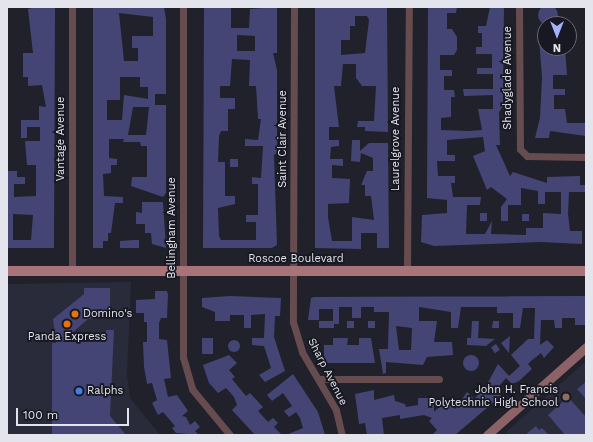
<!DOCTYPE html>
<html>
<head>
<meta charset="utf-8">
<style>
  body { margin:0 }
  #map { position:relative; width:593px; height:442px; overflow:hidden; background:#20212b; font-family:"Work Sans",sans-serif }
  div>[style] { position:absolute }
  .built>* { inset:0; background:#292a3a }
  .building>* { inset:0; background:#444575; transform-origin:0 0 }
  .round { border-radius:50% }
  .street>* { height:7px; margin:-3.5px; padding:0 3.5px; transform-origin:3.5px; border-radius:3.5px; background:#664c4e }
  .secondary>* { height:9px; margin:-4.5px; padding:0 4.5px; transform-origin:4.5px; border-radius:4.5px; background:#8c6266 }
  .primary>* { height:10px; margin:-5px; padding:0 5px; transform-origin:5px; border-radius:5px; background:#a97479 }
  .dots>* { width:11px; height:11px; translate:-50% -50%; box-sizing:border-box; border:2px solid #171821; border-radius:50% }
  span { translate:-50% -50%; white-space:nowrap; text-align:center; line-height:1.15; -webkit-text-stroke:3.5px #171821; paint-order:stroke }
  .street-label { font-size:11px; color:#e4e5ec }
  .poi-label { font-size:11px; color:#e4e5ec }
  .left { translate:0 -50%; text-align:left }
  .right { translate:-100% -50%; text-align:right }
  .frame { position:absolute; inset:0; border:8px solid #e4e5ec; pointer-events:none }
  .north { position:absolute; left:537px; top:16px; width:40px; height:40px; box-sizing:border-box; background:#171821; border:1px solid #696a72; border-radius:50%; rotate:180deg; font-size:11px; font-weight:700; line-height:16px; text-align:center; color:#e4e5ec }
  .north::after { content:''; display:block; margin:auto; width:14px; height:18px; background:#a2b2fd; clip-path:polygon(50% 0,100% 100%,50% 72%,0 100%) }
  .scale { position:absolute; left:16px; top:408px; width:113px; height:18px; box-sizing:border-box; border:2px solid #e4e5ec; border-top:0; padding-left:5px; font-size:12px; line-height:14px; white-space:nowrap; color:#e4e5ec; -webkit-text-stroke:3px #171821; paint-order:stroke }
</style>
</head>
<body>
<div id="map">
  <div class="built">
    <div style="clip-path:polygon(131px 282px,127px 375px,130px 398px,160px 435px,7px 435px,7px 284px)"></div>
    <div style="clip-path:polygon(586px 361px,586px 435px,509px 435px,506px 432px)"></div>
  </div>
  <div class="building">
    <div class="round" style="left:538px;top:5px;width:20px;height:20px"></div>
    <div style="clip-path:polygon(evenodd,36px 7px,55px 7px,54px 248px,7px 248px,7px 171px,17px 171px,17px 177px,25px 177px,25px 184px,14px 184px,14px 197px,36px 196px,36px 165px,27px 165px,25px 141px,40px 141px,40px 127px,27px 127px,27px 138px,21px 138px,21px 120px,39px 120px,39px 106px,46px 107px,42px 85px,28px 86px,28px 77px,23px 77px,23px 53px,33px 53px,28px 9px,36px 7px,13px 214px,33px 215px,31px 240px,13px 240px,13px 214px)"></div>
    <div style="clip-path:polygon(evenodd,93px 7px,164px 7px,166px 19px,166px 94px,155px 94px,155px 105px,166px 105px,166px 193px,163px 197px,131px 186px,132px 177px,147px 177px,147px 146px,141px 146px,140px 142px,123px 142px,124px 139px,109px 139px,109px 158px,117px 159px,117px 165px,111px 165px,111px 173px,103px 174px,104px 196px,123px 197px,123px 203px,115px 203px,111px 233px,108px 233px,108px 241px,103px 241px,103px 248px,93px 248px,93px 7px,119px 13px,153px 17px,153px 36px,132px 36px,132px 48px,138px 48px,138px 61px,124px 61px,119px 13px,93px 7px,120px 77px,140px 77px,140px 87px,148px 87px,148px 99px,124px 95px,122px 120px,107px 120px,107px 100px,120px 100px,120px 77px,93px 7px,133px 107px,149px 107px,146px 135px,128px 135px,133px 107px)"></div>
    <div style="clip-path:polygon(evenodd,204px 7px,231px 7px,231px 28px,249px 28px,250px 9px,277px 7px,277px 53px,273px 53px,277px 70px,277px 153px,274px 155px,277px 245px,272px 248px,203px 248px,204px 7px,237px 35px,255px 36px,255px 51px,237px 51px,237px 35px,204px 7px,232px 59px,250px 60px,249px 86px,256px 86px,258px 119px,261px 119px,258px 140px,245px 139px,245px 146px,263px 146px,261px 178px,252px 177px,252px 184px,258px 184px,258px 215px,246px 215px,246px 222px,256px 222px,256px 240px,221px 240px,219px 236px,218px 208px,235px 204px,235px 196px,225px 196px,225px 162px,218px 162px,219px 136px,221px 131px,228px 131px,228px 109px,235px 109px,235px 98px,220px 98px,220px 86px,230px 86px,232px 59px)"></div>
    <div style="clip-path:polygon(evenodd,315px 7px,387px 7px,388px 132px,365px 131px,365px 127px,357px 127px,358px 121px,374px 121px,376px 86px,362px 86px,356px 78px,356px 64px,343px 64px,341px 86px,334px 86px,339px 127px,329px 127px,329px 140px,339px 140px,339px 146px,331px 147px,330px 159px,343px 159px,343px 166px,332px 165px,332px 178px,350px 179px,349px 203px,328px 204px,328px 217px,332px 241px,352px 241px,352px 217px,374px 220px,371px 196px,365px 196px,365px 185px,361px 185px,367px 171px,373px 171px,373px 158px,361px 153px,360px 162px,351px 161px,352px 140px,360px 140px,360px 151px,369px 143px,388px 143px,389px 248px,377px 248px,377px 233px,361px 233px,361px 249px,315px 248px,315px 7px,355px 16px,367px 16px,369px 20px,365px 53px,341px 55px,341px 40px,350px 40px,350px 26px,355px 26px,355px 16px)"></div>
    <div style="clip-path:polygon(evenodd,428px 7px,457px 7px,456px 13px,447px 13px,447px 29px,452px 29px,457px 37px,457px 50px,454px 55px,440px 55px,440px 70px,452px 70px,452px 76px,444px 76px,444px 90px,454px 90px,455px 97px,451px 97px,451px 117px,441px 118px,441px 130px,469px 131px,482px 130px,478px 109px,493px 109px,493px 95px,464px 96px,463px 89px,493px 89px,493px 74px,477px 74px,477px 68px,492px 68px,492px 54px,476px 54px,476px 47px,482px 47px,482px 33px,478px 33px,478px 26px,486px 26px,490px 7px,504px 7px,503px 106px,499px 112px,500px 145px,496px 145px,510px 176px,513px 172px,547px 183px,547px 177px,580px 176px,580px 185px,586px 185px,586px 192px,569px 192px,568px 214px,570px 231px,582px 231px,582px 244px,540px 242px,434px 246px,421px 242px,422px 215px,447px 213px,447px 200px,427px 198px,428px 7px,483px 137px,485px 151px,473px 156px,487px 190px,491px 187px,507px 199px,501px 207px,501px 221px,508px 221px,508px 205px,521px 205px,521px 188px,538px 191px,538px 204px,545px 204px,545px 192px,561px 192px,561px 214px,543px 213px,543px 228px,526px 228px,526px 235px,491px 234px,492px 221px,485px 234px,466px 234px,467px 205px,480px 205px,481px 197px,453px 197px,451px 183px,455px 183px,455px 176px,438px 176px,437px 161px,455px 161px,455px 155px,447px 155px,447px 140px,483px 137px)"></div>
    <div style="clip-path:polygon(539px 39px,545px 39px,545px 48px,565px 48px,567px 75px,553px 75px,553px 89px,565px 89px,565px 95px,554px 95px,554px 109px,565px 109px,567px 123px,586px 123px,586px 136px,550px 131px,549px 138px,535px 138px,540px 118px,542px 77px)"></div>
    <div style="left:230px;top:159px;width:8px;height:8px"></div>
    <div style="clip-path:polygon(142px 202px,163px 202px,166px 248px,152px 244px,151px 233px,145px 233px,145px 224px,136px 224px,136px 212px,142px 213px)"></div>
    <div style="left:480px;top:213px;width:7px;height:8px"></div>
    <div style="left:522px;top:214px;width:7px;height:7px"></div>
    <div style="clip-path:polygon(133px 240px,139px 240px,139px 248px,120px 248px,120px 241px)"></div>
    <div style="clip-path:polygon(84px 288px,110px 288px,110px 316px,88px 319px,62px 342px,106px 342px,106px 330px,114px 330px,110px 416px,126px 435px,52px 434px,52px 343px,56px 343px,53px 319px,84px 294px)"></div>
    <div style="clip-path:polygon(155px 291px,167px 291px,168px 295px,167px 318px,161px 318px,159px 323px,159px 339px,167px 340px,171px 378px,164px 379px,168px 397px,177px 395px,188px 411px,182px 416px,186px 417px,190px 425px,195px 421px,200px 427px,195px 431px,199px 435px,176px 433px,172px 428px,175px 426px,163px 412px,158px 415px,152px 403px,157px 400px,152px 383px,147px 384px,144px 367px,143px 342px,147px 342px,147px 322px,144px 322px,144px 313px,136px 313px,136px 300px,155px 299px)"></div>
    <div style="clip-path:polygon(230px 296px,281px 298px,280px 316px,275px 316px,274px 337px,285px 371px,265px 382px,259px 375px,271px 368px,264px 346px,252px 345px,252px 338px,264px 338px,265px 314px,251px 315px,251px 328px,244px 328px,244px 315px,230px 315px,230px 321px,215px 321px,215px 312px,202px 307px,202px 298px)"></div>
    <div style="clip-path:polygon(evenodd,586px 296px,586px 325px,575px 325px,575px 318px,562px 318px,562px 328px,555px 328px,554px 320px,541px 320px,540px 345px,547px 340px,554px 347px,544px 358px,541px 353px,531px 361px,528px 364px,532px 369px,519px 381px,512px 384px,506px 378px,498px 387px,501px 396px,455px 435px,432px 435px,437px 430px,429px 421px,432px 418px,424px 415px,400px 419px,400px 415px,382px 418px,384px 435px,367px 435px,365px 423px,359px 424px,355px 394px,374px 390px,374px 400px,394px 395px,395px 401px,405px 404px,406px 407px,418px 405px,418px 398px,434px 398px,434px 412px,447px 400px,455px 409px,467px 392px,474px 399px,485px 388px,498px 364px,509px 376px,520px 366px,511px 355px,528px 339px,534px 339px,535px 308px,523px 308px,520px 328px,513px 328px,513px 313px,497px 313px,497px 307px,461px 307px,458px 328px,451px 328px,451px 312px,419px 307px,419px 321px,437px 321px,434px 342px,452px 342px,453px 355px,427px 357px,423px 365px,386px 362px,386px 373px,383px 374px,379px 349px,388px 349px,389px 312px,374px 312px,374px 307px,361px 307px,361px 318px,352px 318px,352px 307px,339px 307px,339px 324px,334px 324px,334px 328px,319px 328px,319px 321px,333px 321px,333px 309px,319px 309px,319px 320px,308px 320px,311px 298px,314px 297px,586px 296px,396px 326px,412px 328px,411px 350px,399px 350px,396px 326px)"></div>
    <div style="left:347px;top:321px;width:7px;height:7px"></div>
    <div style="left:368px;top:321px;width:7px;height:7px"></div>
    <div style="clip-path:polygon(472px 321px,479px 321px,478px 338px,495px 339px,486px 346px,467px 345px,467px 338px,471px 338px)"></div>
    <div style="clip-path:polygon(493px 321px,499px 321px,499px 328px,492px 328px)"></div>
    <div style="clip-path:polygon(510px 336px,509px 353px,501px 343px)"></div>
    <div style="left:202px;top:338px;width:11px;height:16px"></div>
    <div style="clip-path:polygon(333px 338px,348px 338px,347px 345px,359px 345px,359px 338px,371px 338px,375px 363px,324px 363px,324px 345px,333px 345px)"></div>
    <div class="round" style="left:228px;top:340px;width:12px;height:12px"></div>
    <div style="left:496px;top:344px;width:7px;height:6px;rotate:56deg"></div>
    <div class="round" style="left:463px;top:355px;width:16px;height:16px"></div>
    <div style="clip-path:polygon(229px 355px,237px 363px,229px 370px,235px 377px,232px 379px,246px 396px,250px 393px,263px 407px,258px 411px,268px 422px,273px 418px,278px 423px,274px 427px,282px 435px,255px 435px,232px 410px,237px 405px,234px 397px,226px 388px,218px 393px,209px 383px,203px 365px)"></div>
    <div style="clip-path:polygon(293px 374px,318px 412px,325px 435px,286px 435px,303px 428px,300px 418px,296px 412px,289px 417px,284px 411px,292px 406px,283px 393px,272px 401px,267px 395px)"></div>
    <div style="clip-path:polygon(586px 382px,586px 399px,577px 389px)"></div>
    <div style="clip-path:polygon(568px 397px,586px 417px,586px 435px,565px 435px,548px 415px)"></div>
    <div style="clip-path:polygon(536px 426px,539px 430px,542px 428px,549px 435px,525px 435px)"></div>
  </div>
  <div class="street">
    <div style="left:72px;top:7px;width:264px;rotate:90deg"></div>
    <div style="left:183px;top:7px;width:350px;rotate:90deg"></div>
    <div style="left:183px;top:357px;width:33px;rotate:74deg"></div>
    <div style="left:192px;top:389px;width:60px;rotate:50.4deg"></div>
    <div style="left:294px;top:7px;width:315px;rotate:90.2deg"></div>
    <div style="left:293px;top:322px;width:31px;rotate:73deg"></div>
    <div style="left:302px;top:352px;width:67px;rotate:59.6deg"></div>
    <div style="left:336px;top:410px;width:26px;rotate:77deg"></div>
    <div style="left:519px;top:7px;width:142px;rotate:89.6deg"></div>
    <div style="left:520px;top:149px;width:10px;rotate:45deg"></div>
    <div style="left:527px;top:156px;width:59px;rotate:1deg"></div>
    <div style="left:407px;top:271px;width:264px;rotate:-89.6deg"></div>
    <div style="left:319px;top:379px;width:120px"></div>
  </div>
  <div class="secondary">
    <div style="left:487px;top:435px;width:132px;rotate:-41.6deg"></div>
  </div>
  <div class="primary">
    <div style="left:7px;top:271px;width:579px"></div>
  </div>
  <div class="dots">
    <div style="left:75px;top:314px;background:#e8710a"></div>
    <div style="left:67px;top:324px;background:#e8710a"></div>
    <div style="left:79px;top:391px;background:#3f7fe0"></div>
    <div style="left:566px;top:397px;background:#8d6e63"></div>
  </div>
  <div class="street-label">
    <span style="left:508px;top:78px;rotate:-90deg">Shadyglade Avenue</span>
    <span style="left:61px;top:139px;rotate:-90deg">Vantage Avenue</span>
    <span style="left:283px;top:139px;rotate:-90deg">Saint Clair Avenue</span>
    <span style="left:396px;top:139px;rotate:-90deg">Laurelgrove Avenue</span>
    <span style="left:172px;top:228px;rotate:-90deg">Bellingham Avenue</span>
    <span style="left:296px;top:259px">Roscoe Boulevard</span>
    <span style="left:327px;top:372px;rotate:63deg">Sharp Avenue</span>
  </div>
  <div class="poi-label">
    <span class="left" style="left:83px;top:314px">Domino's</span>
    <span style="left:67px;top:337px">Panda Express</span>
    <span class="left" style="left:87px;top:391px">Ralphs</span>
    <span class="right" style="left:558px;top:397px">John H. Francis<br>Polytechnic High School</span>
  </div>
  <div class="frame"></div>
  <div class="north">N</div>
  <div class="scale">100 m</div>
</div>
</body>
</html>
